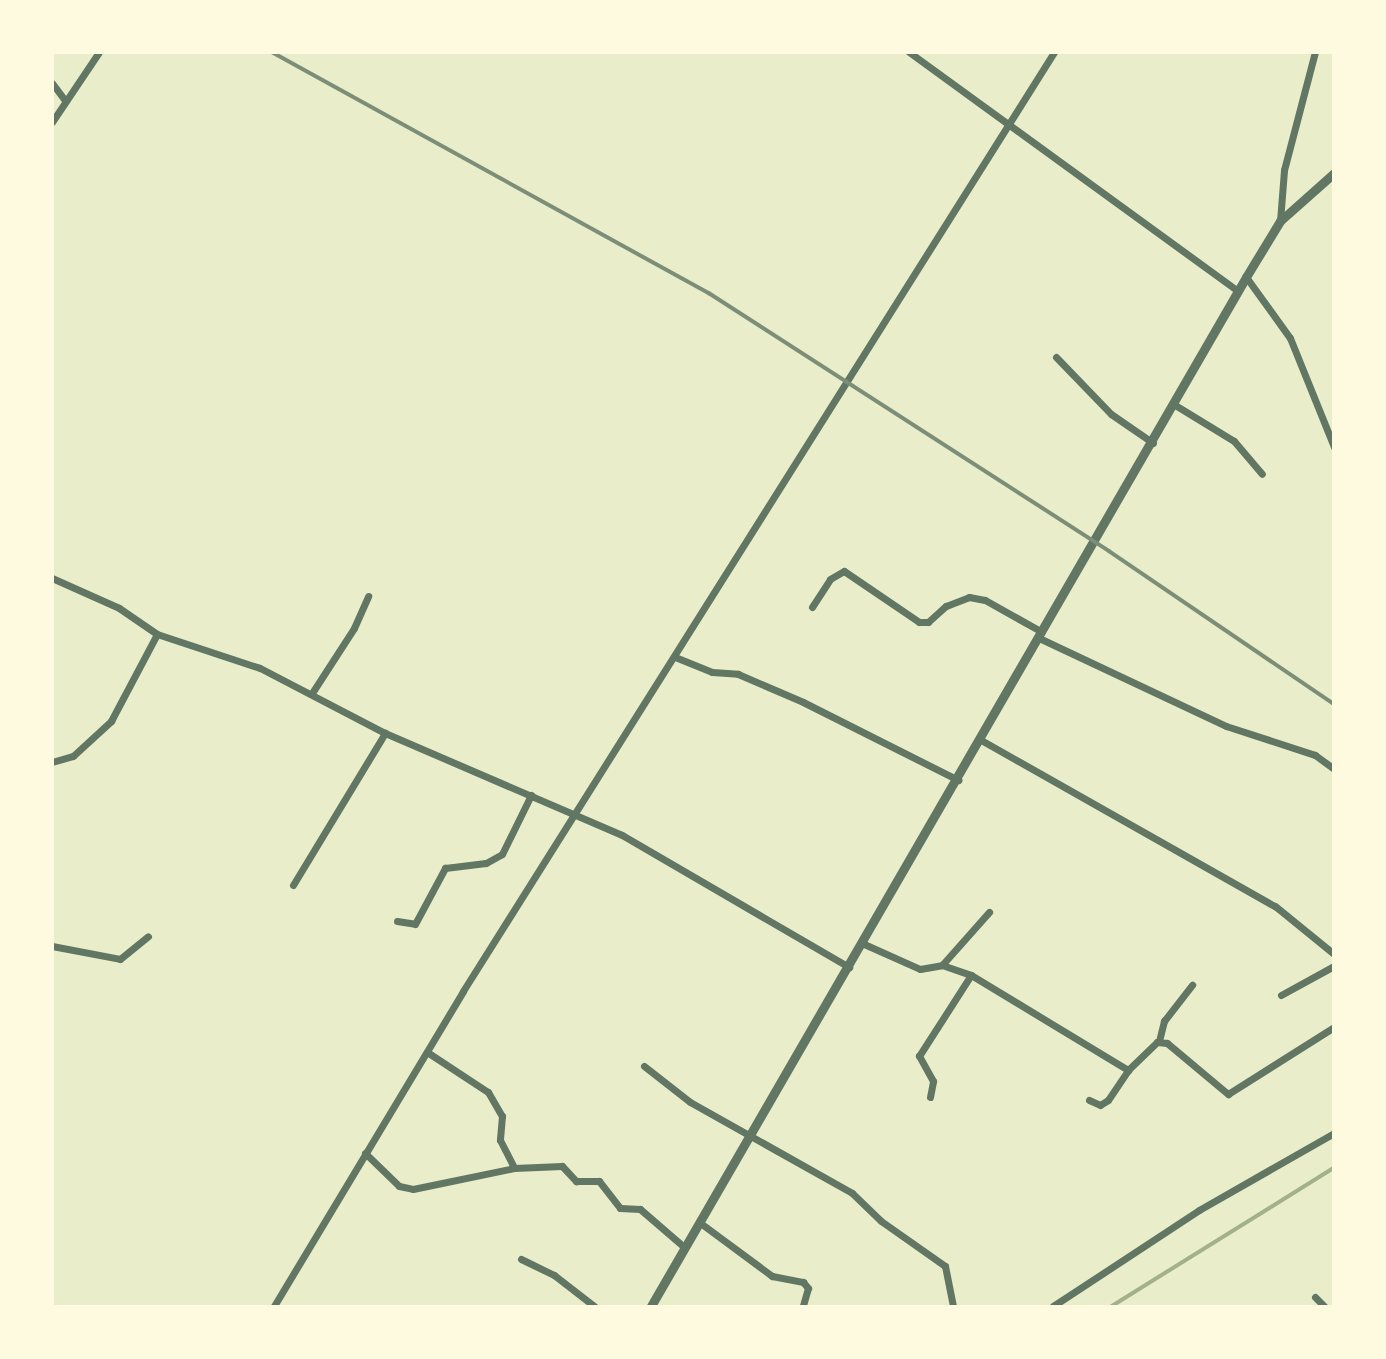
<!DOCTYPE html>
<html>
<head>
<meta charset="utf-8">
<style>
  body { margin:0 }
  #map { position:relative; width:1386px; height:1359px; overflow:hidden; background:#e9edc9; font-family:Manrope,sans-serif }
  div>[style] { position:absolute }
  .stream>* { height:3.5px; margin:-1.75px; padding:0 1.75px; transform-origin:1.75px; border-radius:1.75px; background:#a3b18a }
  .minor>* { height:7px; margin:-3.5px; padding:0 3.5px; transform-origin:3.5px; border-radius:3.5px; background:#617663 }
  .tertiary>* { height:9px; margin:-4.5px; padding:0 4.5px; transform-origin:4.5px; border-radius:4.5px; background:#617663 }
  .rail>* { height:3.5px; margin:-1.75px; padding:0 1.75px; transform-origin:1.75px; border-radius:1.75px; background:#7c8e77 }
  span { translate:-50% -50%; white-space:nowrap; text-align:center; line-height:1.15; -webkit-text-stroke:5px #fefae0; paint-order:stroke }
  .frame { position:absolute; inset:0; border:54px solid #fefae0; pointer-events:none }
</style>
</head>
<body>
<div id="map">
  <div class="stream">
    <div style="left:1112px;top:1306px;width:261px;rotate:-31.9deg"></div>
  </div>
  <div class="minor">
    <div style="left:909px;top:52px;width:407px;rotate:36deg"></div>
    <div style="left:52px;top:83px;width:21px;rotate:53deg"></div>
    <div style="left:52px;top:122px;width:84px;rotate:-56.1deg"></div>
    <div style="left:1280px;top:221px;width:51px;rotate:-85.5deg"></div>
    <div style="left:1284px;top:170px;width:122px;rotate:-75.3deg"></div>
    <div style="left:1246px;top:277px;width:75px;rotate:54.2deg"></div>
    <div style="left:1290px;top:338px;width:118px;rotate:68deg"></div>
    <div style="left:1056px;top:357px;width:79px;rotate:46deg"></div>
    <div style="left:1111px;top:414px;width:51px;rotate:34.6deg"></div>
    <div style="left:1175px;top:405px;width:69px;rotate:31.4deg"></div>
    <div style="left:1234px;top:441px;width:43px;rotate:49.7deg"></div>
    <div style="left:52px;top:578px;width:73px;rotate:24.1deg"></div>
    <div style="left:119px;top:608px;width:46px;rotate:34.4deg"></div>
    <div style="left:157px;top:634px;width:108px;rotate:18.3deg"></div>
    <div style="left:260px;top:668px;width:141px;rotate:27.5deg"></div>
    <div style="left:385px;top:733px;width:258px;rotate:23.3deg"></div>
    <div style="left:622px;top:835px;width:263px;rotate:30.2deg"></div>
    <div style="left:812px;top:607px;width:33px;rotate:-57deg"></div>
    <div style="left:830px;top:579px;width:16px;rotate:-30deg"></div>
    <div style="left:844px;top:571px;width:91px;rotate:34.2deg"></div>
    <div style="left:919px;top:622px;width:9px"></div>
    <div style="left:928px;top:622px;width:24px;rotate:-42deg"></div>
    <div style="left:946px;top:606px;width:25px;rotate:-21deg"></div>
    <div style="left:969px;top:597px;width:16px;rotate:11deg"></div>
    <div style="left:985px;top:600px;width:65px;rotate:29.3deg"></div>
    <div style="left:1039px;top:638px;width:207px;rotate:25.2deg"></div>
    <div style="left:1226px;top:726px;width:94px;rotate:18deg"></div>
    <div style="left:1315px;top:755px;width:24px;rotate:36deg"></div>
    <div style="left:675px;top:657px;width:40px;rotate:22deg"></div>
    <div style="left:712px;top:672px;width:26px;rotate:4deg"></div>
    <div style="left:738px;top:674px;width:71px;rotate:23.3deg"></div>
    <div style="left:803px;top:702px;width:174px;rotate:26.7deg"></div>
    <div style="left:312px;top:693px;width:77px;rotate:-57.1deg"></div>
    <div style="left:354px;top:628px;width:35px;rotate:-66deg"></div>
    <div style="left:981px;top:740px;width:338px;rotate:29.5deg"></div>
    <div style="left:1275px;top:906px;width:76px;rotate:39.1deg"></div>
    <div style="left:52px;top:762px;width:22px;rotate:-16deg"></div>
    <div style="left:73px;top:756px;width:52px;rotate:-42.6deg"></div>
    <div style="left:111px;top:721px;width:98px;rotate:-62.1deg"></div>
    <div style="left:293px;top:885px;width:178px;rotate:-58.8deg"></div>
    <div style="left:397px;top:921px;width:18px;rotate:9deg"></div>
    <div style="left:415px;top:924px;width:64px;rotate:-61.8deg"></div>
    <div style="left:445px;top:868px;width:41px;rotate:-7deg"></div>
    <div style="left:486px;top:863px;width:18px;rotate:-29deg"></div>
    <div style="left:502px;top:854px;width:66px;rotate:-63.8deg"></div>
    <div style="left:864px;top:944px;width:61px;rotate:24.1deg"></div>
    <div style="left:920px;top:969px;width:22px;rotate:-10deg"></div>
    <div style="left:942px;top:965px;width:31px;rotate:19deg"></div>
    <div style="left:971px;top:975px;width:184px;rotate:31.2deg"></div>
    <div style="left:52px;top:946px;width:69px;rotate:10.8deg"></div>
    <div style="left:120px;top:959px;width:36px;rotate:-39deg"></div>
    <div style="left:942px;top:965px;width:71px;rotate:-48.4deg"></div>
    <div style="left:1281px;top:995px;width:60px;rotate:-28.7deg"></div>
    <div style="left:1159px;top:1041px;width:21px;rotate:-76deg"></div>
    <div style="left:1164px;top:1021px;width:46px;rotate:-52.1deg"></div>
    <div style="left:427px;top:1052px;width:73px;rotate:33.3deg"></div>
    <div style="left:488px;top:1092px;width:28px;rotate:60deg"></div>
    <div style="left:502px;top:1116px;width:24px;rotate:95deg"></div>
    <div style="left:500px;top:1140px;width:31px;rotate:63deg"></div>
    <div style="left:644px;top:1066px;width:58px;rotate:38deg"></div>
    <div style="left:690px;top:1102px;width:186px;rotate:29.3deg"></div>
    <div style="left:852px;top:1193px;width:40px;rotate:44deg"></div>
    <div style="left:881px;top:1221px;width:78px;rotate:35.1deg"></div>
    <div style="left:945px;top:1266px;width:41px;rotate:78.7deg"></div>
    <div style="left:930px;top:1097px;width:16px;rotate:-79deg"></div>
    <div style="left:933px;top:1081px;width:29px;rotate:-119deg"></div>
    <div style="left:919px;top:1056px;width:96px;rotate:-57.3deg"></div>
    <div style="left:1089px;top:1100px;width:12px;rotate:24deg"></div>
    <div style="left:1100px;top:1105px;width:9px;rotate:-32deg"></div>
    <div style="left:1108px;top:1100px;width:36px;rotate:-56deg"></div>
    <div style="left:1128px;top:1070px;width:40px;rotate:-44deg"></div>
    <div style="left:1157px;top:1042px;width:10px;rotate:6deg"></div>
    <div style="left:1167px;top:1043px;width:80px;rotate:39.9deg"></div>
    <div style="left:1228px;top:1094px;width:125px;rotate:-32.3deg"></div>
    <div style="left:365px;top:1153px;width:47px;rotate:44.1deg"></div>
    <div style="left:399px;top:1186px;width:14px;rotate:12deg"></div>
    <div style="left:413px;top:1189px;width:103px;rotate:-11.7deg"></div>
    <div style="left:514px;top:1168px;width:48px;rotate:-2.4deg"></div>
    <div style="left:562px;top:1166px;width:21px;rotate:47deg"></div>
    <div style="left:576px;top:1181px;width:23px"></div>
    <div style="left:599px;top:1181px;width:34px;rotate:52deg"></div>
    <div style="left:620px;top:1208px;width:20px;rotate:3deg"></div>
    <div style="left:640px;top:1209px;width:58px;rotate:40.8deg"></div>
    <div style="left:699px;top:1222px;width:91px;rotate:36.5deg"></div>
    <div style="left:772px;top:1276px;width:32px;rotate:11deg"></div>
    <div style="left:803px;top:1282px;width:8px;rotate:50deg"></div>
    <div style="left:808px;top:1288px;width:19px;rotate:106deg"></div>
    <div style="left:521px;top:1259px;width:37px;rotate:26deg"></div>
    <div style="left:554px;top:1275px;width:51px;rotate:37.8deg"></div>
    <div style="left:1315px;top:1297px;width:13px;rotate:45deg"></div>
    <div style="left:274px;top:1306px;width:367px;rotate:-59deg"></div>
    <div style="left:463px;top:991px;width:1110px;rotate:-57.81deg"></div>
    <div style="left:1053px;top:1306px;width:175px;rotate:-33.3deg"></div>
    <div style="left:1199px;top:1210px;width:155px;rotate:-29.7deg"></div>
  </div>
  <div class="tertiary">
    <div style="left:651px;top:1306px;width:1189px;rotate:-59.96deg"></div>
    <div style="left:1246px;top:277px;width:66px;rotate:-58.7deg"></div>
    <div style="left:1280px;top:221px;width:72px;rotate:-41.6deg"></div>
  </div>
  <div class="rail">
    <div style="left:272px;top:52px;width:499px;rotate:28.9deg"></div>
    <div style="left:709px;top:293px;width:476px;rotate:32.8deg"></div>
    <div style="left:1109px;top:551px;width:272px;rotate:34.2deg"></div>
  </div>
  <div class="frame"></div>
</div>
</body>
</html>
